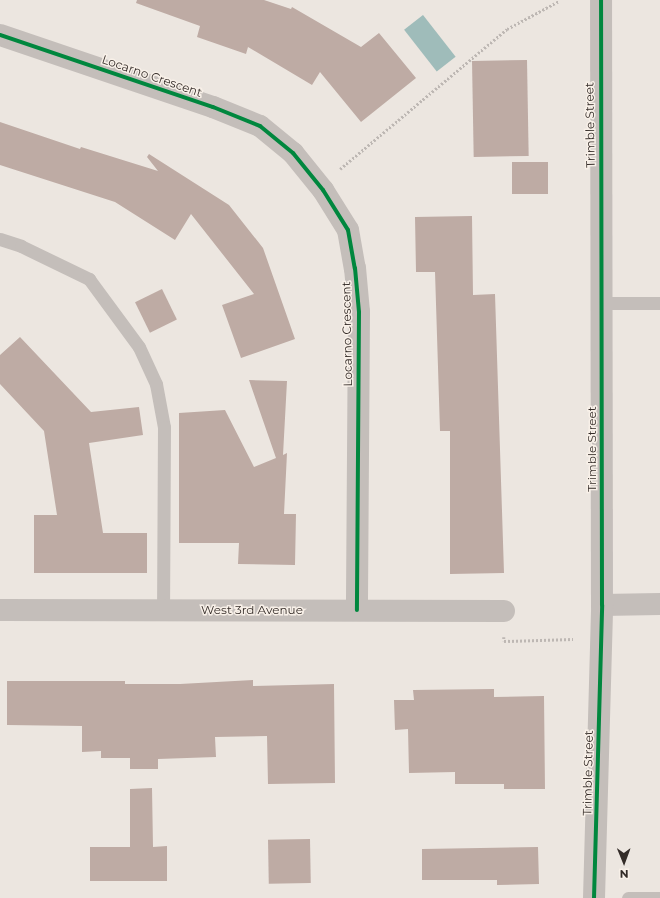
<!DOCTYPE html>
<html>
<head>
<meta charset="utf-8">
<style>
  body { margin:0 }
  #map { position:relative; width:660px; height:898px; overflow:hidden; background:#ece6e0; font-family:Montserrat,sans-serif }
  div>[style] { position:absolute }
  .water>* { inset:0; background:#9fbcba; transform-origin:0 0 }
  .building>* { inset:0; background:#beaba4; transform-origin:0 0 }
  .path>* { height:2.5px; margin-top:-1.25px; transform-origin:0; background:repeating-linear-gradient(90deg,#bdb7b3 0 2px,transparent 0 4px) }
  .service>* { height:13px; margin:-6.5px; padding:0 6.5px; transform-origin:6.5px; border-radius:6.5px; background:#c4beba }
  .minor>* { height:22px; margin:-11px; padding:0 11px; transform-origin:11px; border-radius:11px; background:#c4beba }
  .cycleway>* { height:4px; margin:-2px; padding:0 2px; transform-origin:2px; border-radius:2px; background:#00873e }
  span { translate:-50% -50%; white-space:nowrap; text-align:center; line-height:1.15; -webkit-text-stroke:3px #f8f0e8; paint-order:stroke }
  .street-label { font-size:12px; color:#342c28 }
  .north { position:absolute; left:604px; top:842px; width:40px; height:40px; -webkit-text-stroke:3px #f8f0e8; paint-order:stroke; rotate:179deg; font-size:11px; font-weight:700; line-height:16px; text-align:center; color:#342c28 }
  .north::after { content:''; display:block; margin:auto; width:14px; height:18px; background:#342c28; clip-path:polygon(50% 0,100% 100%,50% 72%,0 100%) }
</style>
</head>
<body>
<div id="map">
  <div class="water">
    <div style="left:423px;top:15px;width:53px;height:24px;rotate:52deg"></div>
  </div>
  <div class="building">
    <div style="clip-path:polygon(137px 0,264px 0,291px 9px,292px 7px,361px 47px,379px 33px,416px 78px,361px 122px,320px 72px,312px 85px,248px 47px,246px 54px,197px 37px,200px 26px,136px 3px)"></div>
    <div style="left:527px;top:60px;width:96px;height:55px;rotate:89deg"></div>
    <div style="clip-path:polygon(0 122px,80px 149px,81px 147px,158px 171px,147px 157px,149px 154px,229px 205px,263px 248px,295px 339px,241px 358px,222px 305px,254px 294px,191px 214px,175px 240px,115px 202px,0 165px)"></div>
    <div style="left:512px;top:162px;width:36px;height:32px"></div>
    <div style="clip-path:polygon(472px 216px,473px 295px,495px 294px,504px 573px,450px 574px,450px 431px,440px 431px,435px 272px,416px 272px,415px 217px)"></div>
    <div style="left:162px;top:289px;width:34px;height:30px;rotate:64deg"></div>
    <div style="clip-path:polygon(20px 337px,91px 412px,139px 407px,143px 435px,89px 443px,103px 533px,147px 533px,147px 573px,34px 573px,34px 515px,57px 515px,44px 431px,0 384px,0 355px)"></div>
    <div style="clip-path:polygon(249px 380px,287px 381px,283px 455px,287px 453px,284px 514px,296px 514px,295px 565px,238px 564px,239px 543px,179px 543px,179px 413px,225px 410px,254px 467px,276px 458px)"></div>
    <div style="clip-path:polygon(253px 680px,253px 686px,334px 684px,335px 783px,268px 784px,267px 736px,215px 737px,216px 757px,158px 759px,158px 769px,130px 769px,130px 758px,101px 758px,101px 751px,82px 752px,82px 726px,7px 725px,7px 681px,125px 681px,125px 684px,180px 684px)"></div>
    <div style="clip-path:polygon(494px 689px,494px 697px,544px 696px,545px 789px,504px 789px,504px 784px,455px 784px,455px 772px,409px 773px,408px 729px,395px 730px,394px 700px,414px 700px,413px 690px)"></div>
    <div style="clip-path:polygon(152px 788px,153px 847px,167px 846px,167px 881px,90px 881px,90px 847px,130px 847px,130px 789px)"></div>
    <div style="left:310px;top:839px;width:44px;height:42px;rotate:89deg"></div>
    <div style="clip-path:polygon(538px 847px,539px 884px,497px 885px,497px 880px,422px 880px,422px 849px)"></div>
  </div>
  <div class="path">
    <div style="left:340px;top:169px;width:218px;rotate:-40deg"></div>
    <div style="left:507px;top:29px;width:59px;rotate:-28.3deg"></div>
    <div style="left:504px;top:637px;width:4px;rotate:90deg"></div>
    <div style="left:504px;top:641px;width:69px;rotate:-1.7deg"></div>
  </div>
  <div class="service">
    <div style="left:0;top:239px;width:22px;rotate:18deg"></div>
    <div style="left:21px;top:246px;width:76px;rotate:25.9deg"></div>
    <div style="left:89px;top:279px;width:84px;rotate:53.7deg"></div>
    <div style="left:139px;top:347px;width:41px;rotate:65.3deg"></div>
    <div style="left:156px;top:384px;width:44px;rotate:79.5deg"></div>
    <div style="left:164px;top:427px;width:183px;rotate:90.3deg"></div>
    <div style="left:602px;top:303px;width:58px"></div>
    <div style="left:628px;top:898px;width:32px"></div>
  </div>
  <div class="minor">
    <div style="left:0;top:35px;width:225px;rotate:18.7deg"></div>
    <div style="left:213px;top:107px;width:51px;rotate:22deg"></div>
    <div style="left:260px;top:126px;width:43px;rotate:39.3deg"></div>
    <div style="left:293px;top:153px;width:48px;rotate:51deg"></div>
    <div style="left:323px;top:190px;width:47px;rotate:58deg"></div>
    <div style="left:348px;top:230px;width:39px;rotate:80deg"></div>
    <div style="left:355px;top:268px;width:44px;rotate:84.8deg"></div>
    <div style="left:359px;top:312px;width:298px;rotate:90.4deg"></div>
    <div style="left:602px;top:605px;width:58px;rotate:-1deg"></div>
    <div style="left:0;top:610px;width:504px;rotate:0.11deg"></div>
    <div style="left:594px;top:898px;width:293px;rotate:-88.4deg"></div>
    <div style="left:602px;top:605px;width:605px;rotate:-90.09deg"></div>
  </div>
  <div class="cycleway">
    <div style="left:0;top:35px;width:225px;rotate:18.7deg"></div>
    <div style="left:213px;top:107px;width:51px;rotate:22deg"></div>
    <div style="left:260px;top:126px;width:43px;rotate:39.3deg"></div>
    <div style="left:293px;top:153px;width:48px;rotate:51deg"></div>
    <div style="left:323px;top:190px;width:47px;rotate:58deg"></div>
    <div style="left:348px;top:230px;width:39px;rotate:80deg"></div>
    <div style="left:355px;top:268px;width:44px;rotate:84.8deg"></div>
    <div style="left:359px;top:312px;width:298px;rotate:90.4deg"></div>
    <div style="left:594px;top:898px;width:293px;rotate:-88.4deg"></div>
    <div style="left:602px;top:605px;width:605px;rotate:-90.09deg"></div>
  </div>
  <div class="street-label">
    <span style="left:152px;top:76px;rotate:19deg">Locarno Crescent</span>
    <span style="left:590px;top:125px;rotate:-91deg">Trimble Street</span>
    <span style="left:347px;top:334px;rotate:-91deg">Locarno Crescent</span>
    <span style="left:592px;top:449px;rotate:-90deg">Trimble Street</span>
    <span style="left:252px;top:610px">West 3rd Avenue</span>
    <span style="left:588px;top:773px;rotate:-89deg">Trimble Street</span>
  </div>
  <div class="north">N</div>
</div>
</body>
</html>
